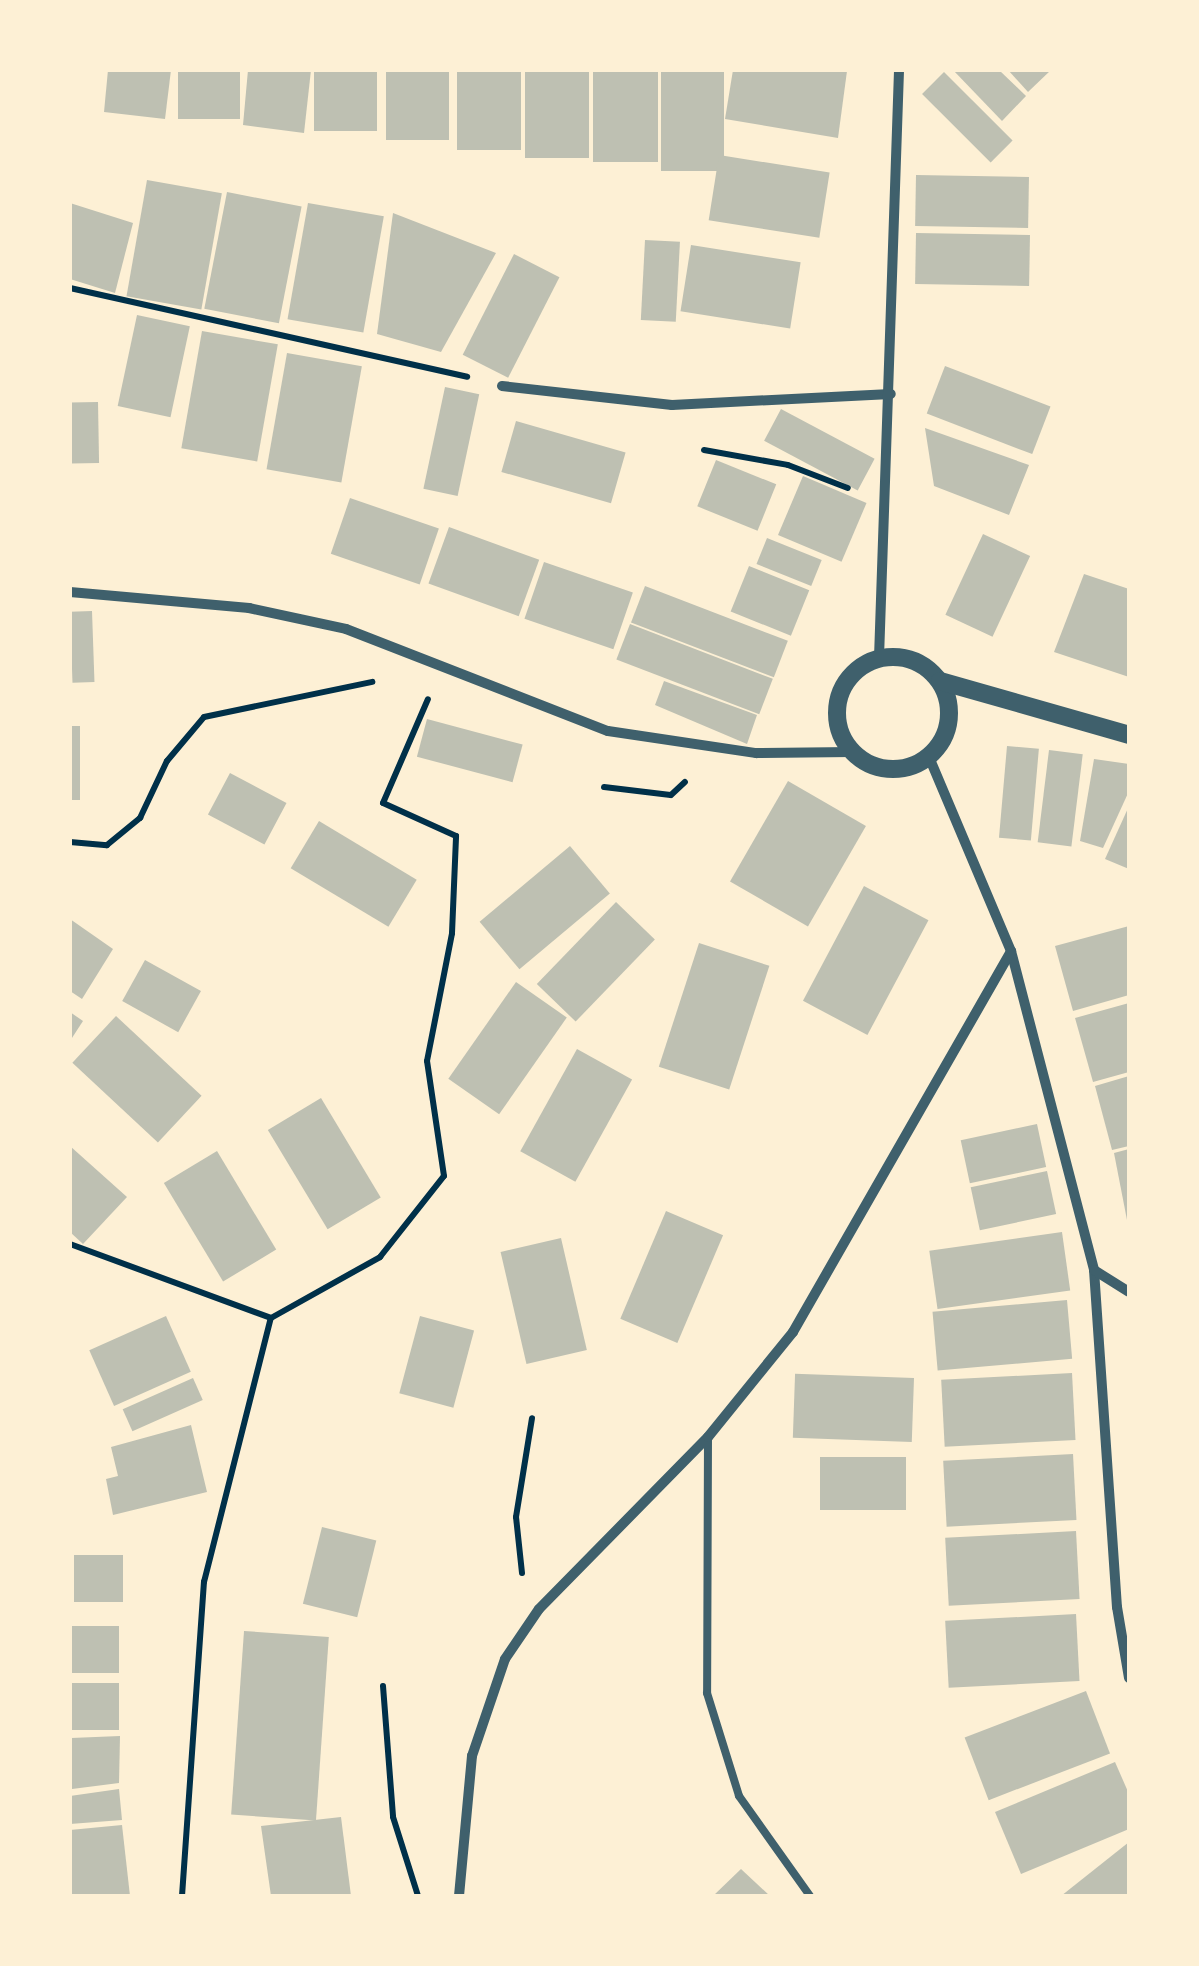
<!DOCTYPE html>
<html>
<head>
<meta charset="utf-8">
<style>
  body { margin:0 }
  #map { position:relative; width:1199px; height:1966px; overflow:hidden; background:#fdf0d5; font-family:Ubuntu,sans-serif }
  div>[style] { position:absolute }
  .building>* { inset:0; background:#bec0b2; transform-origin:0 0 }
  .path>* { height:6px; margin:-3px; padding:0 3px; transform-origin:3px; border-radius:3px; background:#003049 }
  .service>* { height:8px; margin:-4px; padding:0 4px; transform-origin:4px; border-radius:4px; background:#3f606c }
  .minor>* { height:10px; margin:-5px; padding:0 5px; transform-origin:5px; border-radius:5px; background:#3f606c }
  .tertiary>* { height:18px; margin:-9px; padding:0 9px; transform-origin:9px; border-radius:9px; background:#3f606c }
  .tertiary>.ring { margin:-9px; padding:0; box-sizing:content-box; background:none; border:18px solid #3f606c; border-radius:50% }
  span { translate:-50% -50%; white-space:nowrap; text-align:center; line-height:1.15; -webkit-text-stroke:10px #fdf0d5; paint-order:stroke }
  .frame { position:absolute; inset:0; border:72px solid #fdf0d5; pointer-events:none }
</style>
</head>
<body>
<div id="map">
  <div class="building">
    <div style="clip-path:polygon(108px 70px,171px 70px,165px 119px,104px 112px)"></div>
    <div style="left:178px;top:70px;width:62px;height:49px"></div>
    <div style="clip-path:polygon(248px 70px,311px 70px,304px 133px,243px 125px)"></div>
    <div style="left:314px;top:70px;width:63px;height:61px"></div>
    <div style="left:386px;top:70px;width:63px;height:70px"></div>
    <div style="left:457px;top:70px;width:64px;height:80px"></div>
    <div style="left:525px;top:70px;width:64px;height:88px"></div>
    <div style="left:593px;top:70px;width:65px;height:92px"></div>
    <div style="left:661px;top:70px;width:63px;height:101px"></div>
    <div style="clip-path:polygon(733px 70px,847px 71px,838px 138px,725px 119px)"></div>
    <div style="clip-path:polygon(953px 70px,999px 70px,1026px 96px,1002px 121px)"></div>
    <div style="clip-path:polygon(1008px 70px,1051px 70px,1028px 92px)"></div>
    <div style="left:944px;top:72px;width:97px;height:31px;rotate:45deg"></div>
    <div style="left:719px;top:155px;width:112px;height:66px;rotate:9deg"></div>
    <div style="left:916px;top:175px;width:113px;height:51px;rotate:1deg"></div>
    <div style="left:147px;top:180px;width:76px;height:118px;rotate:10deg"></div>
    <div style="left:227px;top:192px;width:76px;height:119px;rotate:11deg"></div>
    <div style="clip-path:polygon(70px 203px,133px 223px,115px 293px,70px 279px)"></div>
    <div style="left:308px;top:203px;width:77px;height:118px;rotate:10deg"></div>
    <div style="clip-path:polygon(393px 213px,496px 253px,441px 352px,377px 334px)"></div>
    <div style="left:916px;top:233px;width:114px;height:51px;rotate:1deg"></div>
    <div style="left:645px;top:240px;width:35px;height:80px;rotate:3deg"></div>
    <div style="left:691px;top:245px;width:111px;height:67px;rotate:9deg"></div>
    <div style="left:514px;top:254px;width:51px;height:113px;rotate:27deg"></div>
    <div style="left:137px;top:315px;width:54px;height:93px;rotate:12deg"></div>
    <div style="left:202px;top:331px;width:77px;height:119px;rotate:10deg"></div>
    <div style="left:287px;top:353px;width:76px;height:118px;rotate:10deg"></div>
    <div style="left:945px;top:366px;width:113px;height:51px;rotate:21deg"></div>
    <div style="left:445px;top:387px;width:35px;height:104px;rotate:12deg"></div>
    <div style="left:98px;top:402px;width:61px;height:28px;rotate:89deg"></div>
    <div style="left:781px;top:409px;width:106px;height:36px;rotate:28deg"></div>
    <div style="left:516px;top:421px;width:114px;height:53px;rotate:16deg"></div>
    <div style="clip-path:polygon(925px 428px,1029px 465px,1009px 515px,934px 486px)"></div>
    <div style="left:716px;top:460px;width:65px;height:50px;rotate:22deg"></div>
    <div style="left:803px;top:476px;width:69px;height:64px;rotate:23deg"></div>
    <div style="left:350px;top:498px;width:94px;height:59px;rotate:19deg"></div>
    <div style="left:449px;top:527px;width:96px;height:60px;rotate:20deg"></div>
    <div style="left:983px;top:534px;width:52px;height:89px;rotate:25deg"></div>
    <div style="left:767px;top:538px;width:59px;height:28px;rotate:22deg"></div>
    <div style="left:544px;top:562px;width:94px;height:60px;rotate:19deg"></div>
    <div style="left:749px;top:566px;width:65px;height:49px;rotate:22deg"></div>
    <div style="clip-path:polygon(1084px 574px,1129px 589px,1129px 677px,1054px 652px)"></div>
    <div style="left:645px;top:586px;width:153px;height:39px;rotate:21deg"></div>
    <div style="left:92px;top:611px;width:71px;height:22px;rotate:88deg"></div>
    <div style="left:630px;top:624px;width:153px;height:38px;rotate:21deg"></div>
    <div style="clip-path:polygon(664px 681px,757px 715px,747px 744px,655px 705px)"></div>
    <div style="left:427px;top:719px;width:99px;height:39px;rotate:15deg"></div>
    <div style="left:70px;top:726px;width:10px;height:74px"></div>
    <div style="left:1007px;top:746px;width:32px;height:92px;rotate:5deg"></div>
    <div style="left:1049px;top:750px;width:34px;height:93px;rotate:7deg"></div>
    <div style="clip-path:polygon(1094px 759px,1129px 764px,1129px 791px,1103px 848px,1080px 841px)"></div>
    <div style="left:230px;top:773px;width:64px;height:47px;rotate:28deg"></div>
    <div style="left:788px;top:781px;width:90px;height:116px;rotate:30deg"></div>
    <div style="clip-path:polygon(1129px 806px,1129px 869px,1105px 859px)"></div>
    <div style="left:319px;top:821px;width:114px;height:55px;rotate:31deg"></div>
    <div style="left:570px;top:846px;width:62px;height:118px;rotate:50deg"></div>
    <div style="left:864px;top:886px;width:73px;height:130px;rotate:28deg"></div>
    <div style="left:616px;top:902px;width:54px;height:114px;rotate:44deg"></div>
    <div style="clip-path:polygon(70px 919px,113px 949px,82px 999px,70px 991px)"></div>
    <div style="clip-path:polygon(1129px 926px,1129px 995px,1073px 1011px,1055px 946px)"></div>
    <div style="left:699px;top:943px;width:74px;height:130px;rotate:18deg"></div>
    <div style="left:145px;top:960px;width:64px;height:47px;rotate:29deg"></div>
    <div style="left:516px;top:982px;width:62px;height:118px;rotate:35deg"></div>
    <div style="clip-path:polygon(1129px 1003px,1129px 1072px,1093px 1082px,1075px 1018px)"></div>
    <div style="clip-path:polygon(70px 1012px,83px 1021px,70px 1041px)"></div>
    <div style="left:116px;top:1016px;width:117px;height:64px;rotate:43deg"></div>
    <div style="left:577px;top:1049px;width:63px;height:117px;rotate:29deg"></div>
    <div style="clip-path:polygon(1129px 1076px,1129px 1146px,1112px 1150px,1095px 1086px)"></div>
    <div style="left:321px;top:1098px;width:116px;height:62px;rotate:59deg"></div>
    <div style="left:1037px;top:1124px;width:44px;height:78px;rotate:78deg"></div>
    <div style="clip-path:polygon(70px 1146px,127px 1197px,83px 1244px,70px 1232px)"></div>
    <div style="clip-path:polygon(1129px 1149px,1129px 1219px,1127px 1220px,1114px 1153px)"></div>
    <div style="left:217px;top:1151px;width:115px;height:62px;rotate:59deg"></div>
    <div style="left:1047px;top:1171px;width:44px;height:78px;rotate:78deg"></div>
    <div style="left:666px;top:1211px;width:62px;height:117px;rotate:23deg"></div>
    <div style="left:1062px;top:1232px;width:59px;height:134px;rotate:82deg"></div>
    <div style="left:561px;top:1238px;width:115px;height:62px;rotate:77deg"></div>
    <div style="left:1067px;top:1300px;width:59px;height:135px;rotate:85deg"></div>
    <div style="left:166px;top:1316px;width:61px;height:84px;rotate:66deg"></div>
    <div style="left:420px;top:1316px;width:56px;height:80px;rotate:15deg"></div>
    <div style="left:1072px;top:1373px;width:67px;height:131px;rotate:87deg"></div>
    <div style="left:193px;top:1378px;width:24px;height:77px;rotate:66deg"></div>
    <div style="left:914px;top:1378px;width:64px;height:119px;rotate:92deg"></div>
    <div style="clip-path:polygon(191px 1425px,207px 1492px,113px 1515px,106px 1479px,118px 1476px,111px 1447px)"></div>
    <div style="left:1073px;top:1454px;width:66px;height:130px;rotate:87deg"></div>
    <div style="left:820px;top:1457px;width:86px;height:53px"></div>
    <div style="left:322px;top:1527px;width:56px;height:79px;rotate:14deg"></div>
    <div style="left:1076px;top:1531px;width:68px;height:131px;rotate:87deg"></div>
    <div style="left:123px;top:1555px;width:47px;height:49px;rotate:90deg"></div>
    <div style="left:1076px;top:1614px;width:67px;height:131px;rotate:87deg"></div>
    <div style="left:119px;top:1626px;width:47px;height:49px;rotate:90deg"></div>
    <div style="left:244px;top:1631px;width:85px;height:184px;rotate:4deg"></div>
    <div style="left:119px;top:1683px;width:47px;height:49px;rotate:90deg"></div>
    <div style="left:1086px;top:1691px;width:67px;height:130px;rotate:69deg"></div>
    <div style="clip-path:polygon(120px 1736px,119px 1783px,72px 1789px,71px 1738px)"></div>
    <div style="clip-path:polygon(1115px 1762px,1129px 1794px,1129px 1829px,1021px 1874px,995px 1812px)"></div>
    <div style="clip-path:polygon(119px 1789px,122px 1820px,70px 1824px,70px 1796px)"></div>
    <div style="clip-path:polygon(341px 1817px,351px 1896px,271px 1896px,261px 1826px)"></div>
    <div style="clip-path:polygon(122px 1825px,130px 1896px,70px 1896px,70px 1830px)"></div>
    <div style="clip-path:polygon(1129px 1842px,1129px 1896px,1061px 1896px)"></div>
    <div style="clip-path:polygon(741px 1869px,770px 1896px,713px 1896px)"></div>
  </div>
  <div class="path">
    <div style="left:70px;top:288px;width:407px;rotate:12.6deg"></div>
    <div style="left:704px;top:450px;width:85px;rotate:10.1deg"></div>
    <div style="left:788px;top:465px;width:64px;rotate:21deg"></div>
    <div style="left:604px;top:787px;width:67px;rotate:6.8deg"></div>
    <div style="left:671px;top:795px;width:19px;rotate:-43deg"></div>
    <div style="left:70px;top:842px;width:37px;rotate:5deg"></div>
    <div style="left:107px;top:845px;width:43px;rotate:-39.3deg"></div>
    <div style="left:140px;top:818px;width:63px;rotate:-64.7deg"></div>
    <div style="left:167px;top:761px;width:57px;rotate:-49.9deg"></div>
    <div style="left:204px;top:717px;width:172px;rotate:-11.8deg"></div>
    <div style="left:70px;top:1244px;width:214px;rotate:20.2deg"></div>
    <div style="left:271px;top:1318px;width:125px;rotate:-29.2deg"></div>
    <div style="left:380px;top:1257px;width:103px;rotate:-51.7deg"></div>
    <div style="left:444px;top:1176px;width:116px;rotate:-98.4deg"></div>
    <div style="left:427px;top:1061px;width:130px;rotate:-78.9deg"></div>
    <div style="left:452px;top:933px;width:97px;rotate:-87.6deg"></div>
    <div style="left:456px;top:836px;width:80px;rotate:-155.7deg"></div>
    <div style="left:383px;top:803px;width:113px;rotate:-66.6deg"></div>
    <div style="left:522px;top:1573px;width:56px;rotate:-96.1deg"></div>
    <div style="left:516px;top:1517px;width:100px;rotate:-80.8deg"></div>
    <div style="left:383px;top:1686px;width:131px;rotate:85.6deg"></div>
    <div style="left:393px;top:1817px;width:83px;rotate:72.4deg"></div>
    <div style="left:182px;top:1896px;width:315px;rotate:-86deg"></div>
    <div style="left:204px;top:1582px;width:272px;rotate:-75.8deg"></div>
  </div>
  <div class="service">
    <div style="left:708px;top:1437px;width:256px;rotate:90.2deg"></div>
    <div style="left:707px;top:1693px;width:108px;rotate:72.7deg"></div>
    <div style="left:739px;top:1796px;width:123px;rotate:54.6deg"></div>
  </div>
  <div class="minor">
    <div style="left:502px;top:386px;width:171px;rotate:6.4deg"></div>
    <div style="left:672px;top:405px;width:219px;rotate:-2.9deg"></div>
    <div style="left:70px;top:592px;width:180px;rotate:5.1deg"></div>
    <div style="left:249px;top:608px;width:99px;rotate:12.2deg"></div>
    <div style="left:346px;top:629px;width:281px;rotate:21.3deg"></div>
    <div style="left:608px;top:731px;width:150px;rotate:8.5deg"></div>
    <div style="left:756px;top:753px;width:96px;rotate:-0.6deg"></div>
    <div style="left:879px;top:658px;width:588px;rotate:-88.05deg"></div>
    <div style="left:929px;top:757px;width:211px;rotate:67.1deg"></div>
    <div style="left:1011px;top:951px;width:330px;rotate:75.4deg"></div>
    <div style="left:1094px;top:1270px;width:338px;rotate:86.1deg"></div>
    <div style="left:1117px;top:1607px;width:72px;rotate:80.4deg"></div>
    <div style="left:1094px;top:1270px;width:41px;rotate:32.2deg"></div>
    <div style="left:459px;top:1896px;width:141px;rotate:-84.7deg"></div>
    <div style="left:472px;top:1756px;width:102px;rotate:-71.2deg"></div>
    <div style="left:505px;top:1659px;width:60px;rotate:-55.8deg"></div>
    <div style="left:539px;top:1609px;width:241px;rotate:-45.5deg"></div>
    <div style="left:708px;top:1437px;width:135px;rotate:-51deg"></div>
    <div style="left:793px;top:1332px;width:439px;rotate:-60.2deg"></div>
  </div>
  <div class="tertiary">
    <div class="ring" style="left:837px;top:657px;width:94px;height:94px"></div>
    <div style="left:940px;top:681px;width:197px;rotate:15.9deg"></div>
  </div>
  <div class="frame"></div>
</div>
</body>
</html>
